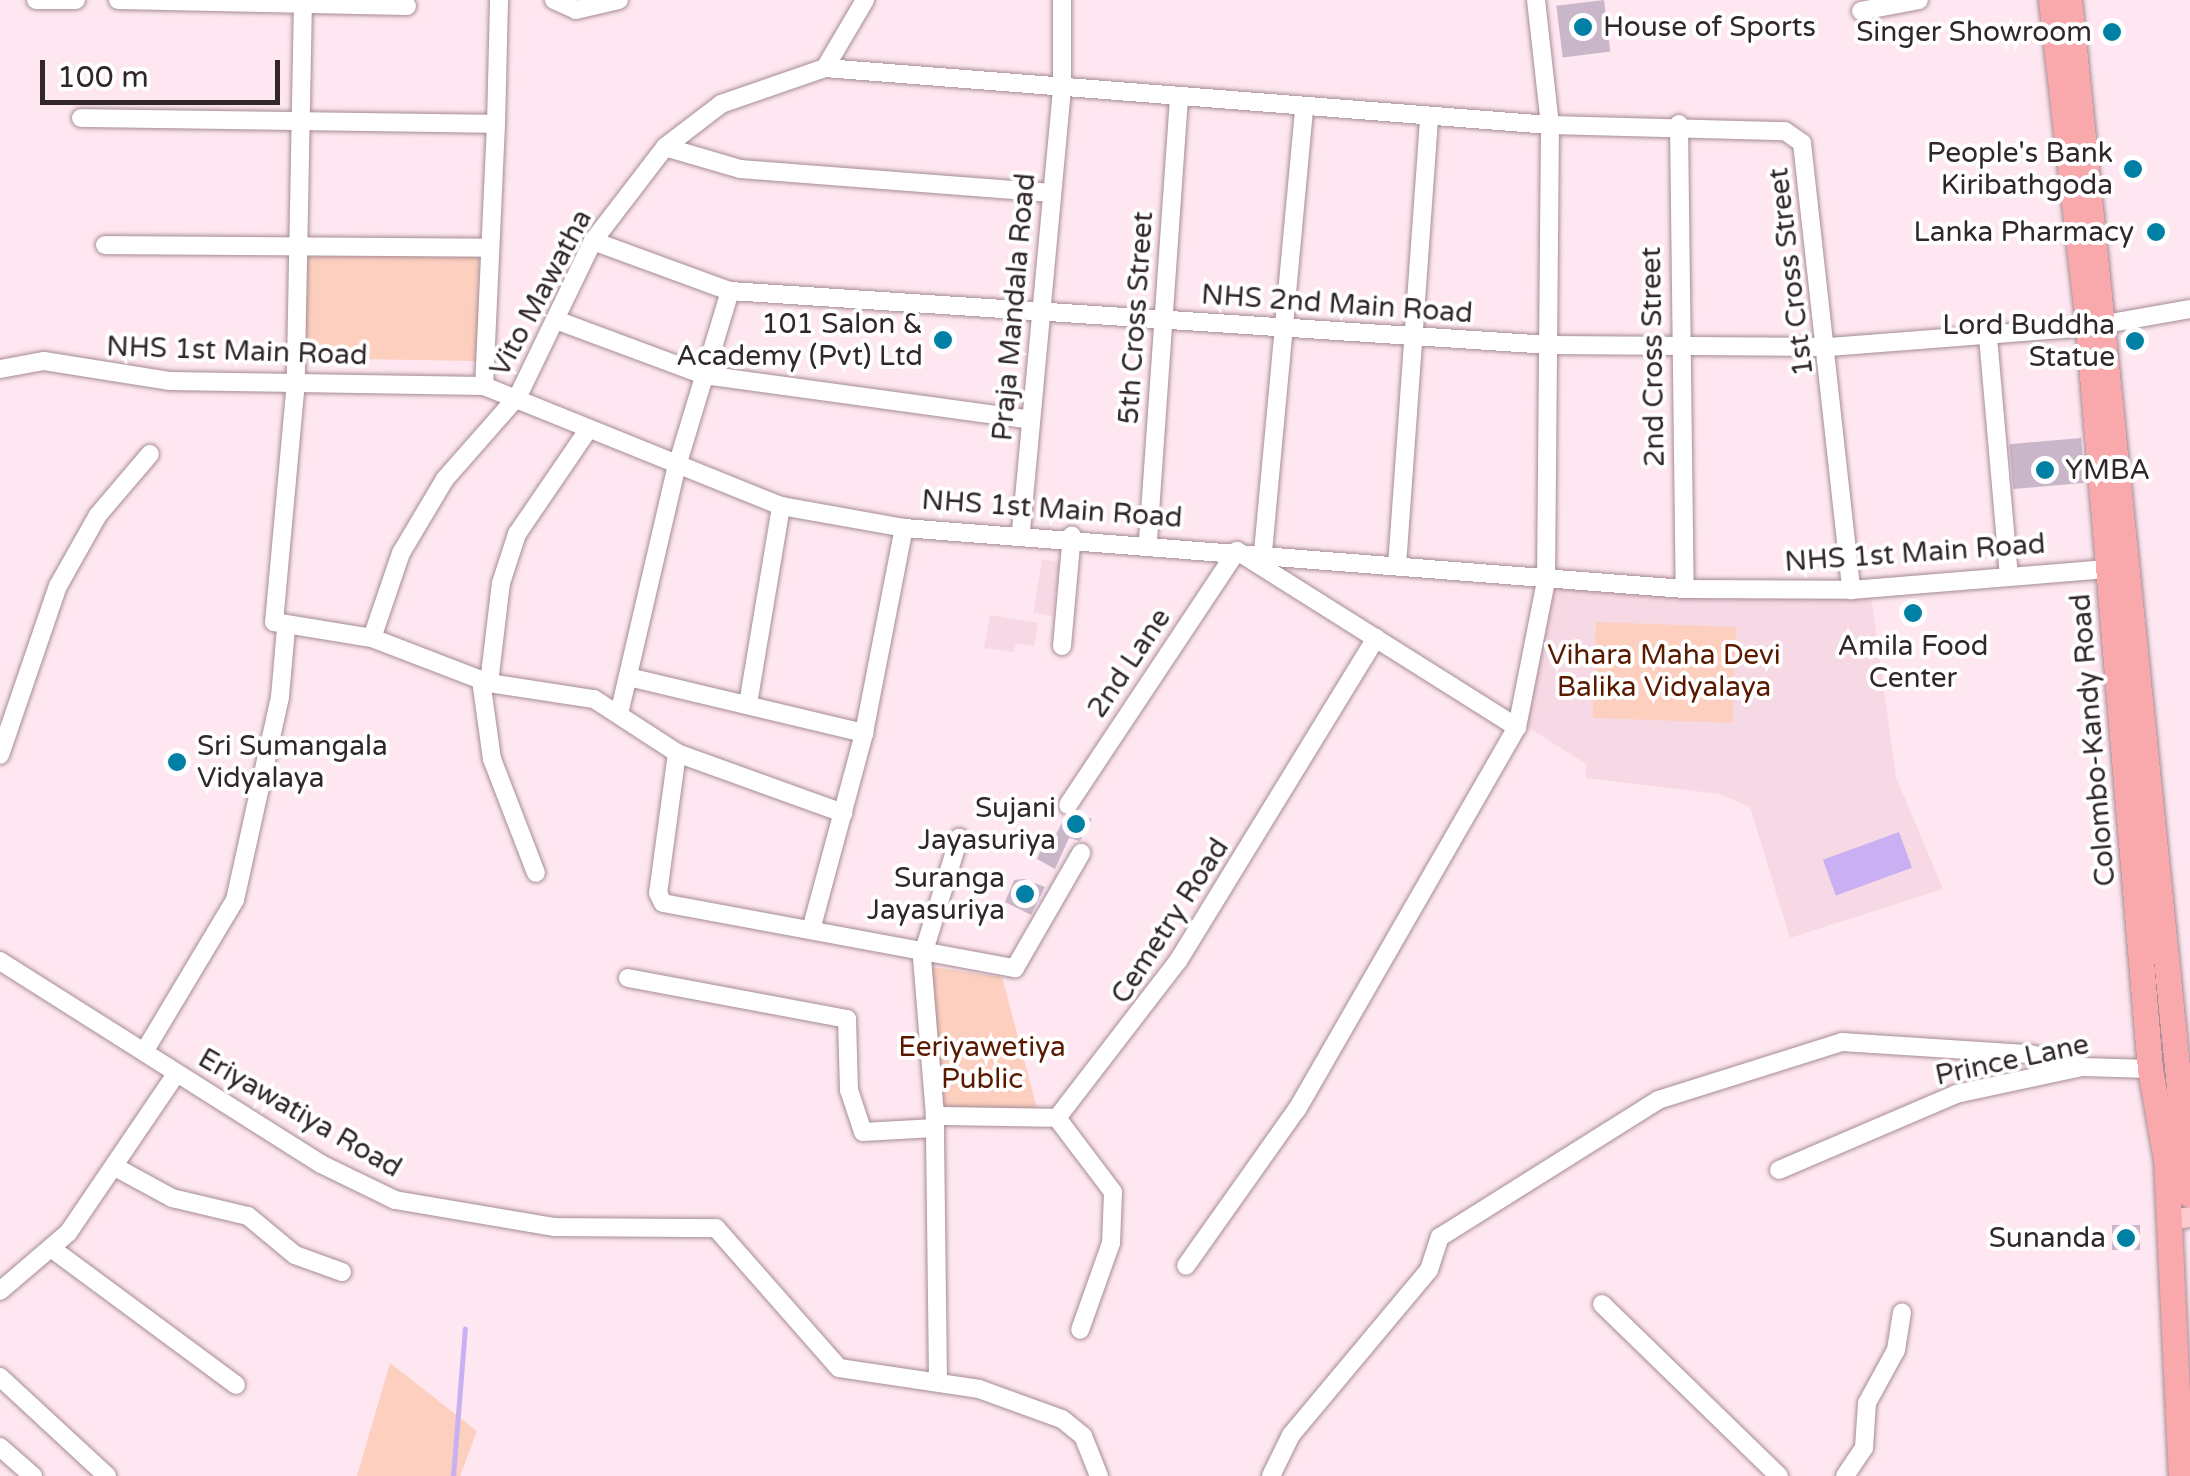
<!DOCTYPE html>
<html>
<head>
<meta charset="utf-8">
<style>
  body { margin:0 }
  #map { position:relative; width:2190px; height:1476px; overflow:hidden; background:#fee7f0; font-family:"Varela Round",sans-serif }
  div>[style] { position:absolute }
  .built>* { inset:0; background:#f7d9e5; transform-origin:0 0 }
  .green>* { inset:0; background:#fccfbf; transform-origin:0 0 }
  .water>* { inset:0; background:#c9b0f2; transform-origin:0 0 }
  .stream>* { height:5px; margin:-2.5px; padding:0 2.5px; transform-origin:2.5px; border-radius:2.5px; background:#c9b0f2 }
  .building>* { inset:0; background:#c9b6c9; transform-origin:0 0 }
  .roads { filter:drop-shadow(0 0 2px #a58b95) drop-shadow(0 0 2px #a58b95) }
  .minor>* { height:18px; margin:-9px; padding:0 9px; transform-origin:9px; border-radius:9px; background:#fff }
  .major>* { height:20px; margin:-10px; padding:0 10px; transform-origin:10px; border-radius:10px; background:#fbcbcd }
  .highway>* { height:25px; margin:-12.5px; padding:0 12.5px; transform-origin:12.5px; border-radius:12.5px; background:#f9a9ac }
  .dots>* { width:28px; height:28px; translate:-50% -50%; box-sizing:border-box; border:5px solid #fff; border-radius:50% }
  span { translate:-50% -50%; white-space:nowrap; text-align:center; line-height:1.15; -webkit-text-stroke:8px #fff; paint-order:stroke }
  .poi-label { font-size:28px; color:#31272b }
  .left { translate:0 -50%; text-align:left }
  .right { translate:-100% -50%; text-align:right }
  .street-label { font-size:28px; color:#31272b }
  .park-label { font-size:28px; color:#5a1a00 }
  .scale { position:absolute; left:40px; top:60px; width:240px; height:45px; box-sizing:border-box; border:5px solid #31272b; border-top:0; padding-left:12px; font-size:30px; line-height:35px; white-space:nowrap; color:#31272b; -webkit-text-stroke:8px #fff; paint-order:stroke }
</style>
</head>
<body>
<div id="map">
  <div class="built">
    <div style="left:1042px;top:559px;width:19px;height:55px;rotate:9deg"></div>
    <div style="clip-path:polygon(1548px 585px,1871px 596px,1896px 777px,1943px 889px,1790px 938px,1750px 807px,1720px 794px,1586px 778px,1586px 764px,1518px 721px)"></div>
    <div style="clip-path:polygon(990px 615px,1038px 623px,1034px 646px,1016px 643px,1014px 652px,984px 648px)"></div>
  </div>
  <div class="green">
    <div style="left:304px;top:254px;width:175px;height:104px;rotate:1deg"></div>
    <div style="left:1596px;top:622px;width:140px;height:96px;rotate:2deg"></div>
    <div style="clip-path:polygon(931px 967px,1002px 977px,1037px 1108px,944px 1110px)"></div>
    <div style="clip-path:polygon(390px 1363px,477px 1431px,460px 1476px,357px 1476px)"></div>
  </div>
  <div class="water">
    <div style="left:1899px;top:832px;width:38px;height:81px;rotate:70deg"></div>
  </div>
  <div class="stream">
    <div style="left:453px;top:1476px;width:148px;rotate:-85.4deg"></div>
  </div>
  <div class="building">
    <div style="left:1604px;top:0;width:52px;height:48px;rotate:83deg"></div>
    <div style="left:2081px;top:438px;width:45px;height:72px;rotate:85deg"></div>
    <div style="clip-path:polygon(1079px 814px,1092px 819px,1080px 841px,1069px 838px,1055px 869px,1037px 859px,1048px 831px,1056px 834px,1065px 817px)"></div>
    <div style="clip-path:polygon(1024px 879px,1045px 887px,1031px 915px,1005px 902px,1014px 880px)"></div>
    <div style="left:2112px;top:1225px;width:28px;height:25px"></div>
  </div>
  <div class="roads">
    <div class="minor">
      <div style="left:36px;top:0;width:40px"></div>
      <div style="left:118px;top:0;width:289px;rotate:1.2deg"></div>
      <div style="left:303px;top:0;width:381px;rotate:91.1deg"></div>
      <div style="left:296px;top:381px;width:242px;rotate:95.2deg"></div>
      <div style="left:274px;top:622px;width:99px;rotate:9.3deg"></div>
      <div style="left:372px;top:638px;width:125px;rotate:21deg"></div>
      <div style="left:489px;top:683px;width:106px;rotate:8.7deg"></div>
      <div style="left:594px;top:699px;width:99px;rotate:33deg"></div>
      <div style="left:677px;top:753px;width:141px;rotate:97.7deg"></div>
      <div style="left:658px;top:893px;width:11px;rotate:63deg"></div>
      <div style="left:663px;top:903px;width:358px;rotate:10.5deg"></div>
      <div style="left:1015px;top:968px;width:133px;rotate:-60.1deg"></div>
      <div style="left:554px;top:0;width:24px;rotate:24deg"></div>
      <div style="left:576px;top:10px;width:44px;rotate:-13.1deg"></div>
      <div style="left:1536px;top:0;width:126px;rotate:83.6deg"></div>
      <div style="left:1550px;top:125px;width:235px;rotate:1.5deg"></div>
      <div style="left:1785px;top:131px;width:21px;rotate:35deg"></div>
      <div style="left:1802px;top:143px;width:450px;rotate:83.7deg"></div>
      <div style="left:1861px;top:11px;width:59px;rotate:-10.7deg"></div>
      <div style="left:825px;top:68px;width:727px;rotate:4.5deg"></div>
      <div style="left:1550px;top:125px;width:456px;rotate:90.5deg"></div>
      <div style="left:1546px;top:581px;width:149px;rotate:101.2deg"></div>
      <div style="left:1517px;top:727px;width:441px;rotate:119.9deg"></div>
      <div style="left:1297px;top:1109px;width:192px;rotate:125.3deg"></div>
      <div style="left:81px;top:118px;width:415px;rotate:0.8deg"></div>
      <div style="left:496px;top:124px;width:262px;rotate:92.6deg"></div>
      <div style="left:496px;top:124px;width:124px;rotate:-88.6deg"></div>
      <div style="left:1679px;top:124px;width:465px;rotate:89.3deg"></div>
      <div style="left:665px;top:147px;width:78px;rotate:16.3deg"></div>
      <div style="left:740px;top:169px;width:313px;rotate:4.4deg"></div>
      <div style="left:593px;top:241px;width:146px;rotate:20.1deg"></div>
      <div style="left:730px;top:291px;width:822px;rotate:3.77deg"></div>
      <div style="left:1550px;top:345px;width:279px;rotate:0.4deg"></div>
      <div style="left:1829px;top:347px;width:260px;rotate:-4.4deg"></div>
      <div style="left:2088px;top:327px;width:104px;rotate:-10deg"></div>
      <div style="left:105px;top:245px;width:384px;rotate:0.4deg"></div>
      <div style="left:556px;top:320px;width:158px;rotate:20.4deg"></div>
      <div style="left:704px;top:375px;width:330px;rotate:7.8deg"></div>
      <div style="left:1988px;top:337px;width:240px;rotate:85deg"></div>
      <div style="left:0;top:369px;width:45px;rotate:-10.3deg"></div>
      <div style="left:44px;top:361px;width:128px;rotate:9deg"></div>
      <div style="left:170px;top:381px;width:314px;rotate:0.9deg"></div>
      <div style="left:484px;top:386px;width:320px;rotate:22deg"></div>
      <div style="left:781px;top:506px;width:125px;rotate:10.1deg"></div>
      <div style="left:904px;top:528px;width:783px;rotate:4.47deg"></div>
      <div style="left:1685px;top:589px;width:166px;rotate:0.3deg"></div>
      <div style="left:1851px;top:590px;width:266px;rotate:-4.7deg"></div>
      <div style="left:1021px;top:531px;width:446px;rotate:-84.7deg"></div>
      <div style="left:1062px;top:87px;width:87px;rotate:-90deg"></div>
      <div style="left:1148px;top:541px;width:443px;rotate:-86deg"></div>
      <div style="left:1263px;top:552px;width:446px;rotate:-84.7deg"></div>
      <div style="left:1397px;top:566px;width:451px;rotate:-85.9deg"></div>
      <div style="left:372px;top:638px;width:90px;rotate:-71.2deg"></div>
      <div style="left:401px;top:553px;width:86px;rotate:-59.3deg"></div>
      <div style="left:445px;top:479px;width:111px;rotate:-48.7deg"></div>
      <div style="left:518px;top:396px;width:172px;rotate:-64.2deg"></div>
      <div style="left:593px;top:241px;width:118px;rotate:-52.5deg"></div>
      <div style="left:665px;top:147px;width:71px;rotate:-37.5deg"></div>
      <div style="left:721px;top:104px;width:110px;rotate:-19.1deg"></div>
      <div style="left:825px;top:68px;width:79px;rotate:-59.5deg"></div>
      <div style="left:1062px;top:646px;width:111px;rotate:-84.9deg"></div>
      <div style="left:629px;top:677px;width:242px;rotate:13.4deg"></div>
      <div style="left:864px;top:733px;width:209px;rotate:-79deg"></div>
      <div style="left:481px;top:680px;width:80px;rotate:82.1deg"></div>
      <div style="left:492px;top:759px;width:122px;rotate:68.9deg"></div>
      <div style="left:489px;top:683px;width:101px;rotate:-83.2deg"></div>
      <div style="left:501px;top:583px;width:52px;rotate:-71.9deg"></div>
      <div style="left:517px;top:534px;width:126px;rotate:-55.7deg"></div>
      <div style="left:748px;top:704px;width:201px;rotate:-80.5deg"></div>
      <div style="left:619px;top:714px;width:252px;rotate:-76.9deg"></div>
      <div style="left:676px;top:469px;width:186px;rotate:-73.1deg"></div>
      <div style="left:677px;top:753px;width:177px;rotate:19.9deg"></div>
      <div style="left:0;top:755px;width:179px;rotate:-71.1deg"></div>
      <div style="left:58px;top:586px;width:81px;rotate:-60.6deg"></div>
      <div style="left:98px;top:515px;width:80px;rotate:-49.6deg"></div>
      <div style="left:1068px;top:805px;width:305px;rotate:-56.4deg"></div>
      <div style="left:1237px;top:551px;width:331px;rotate:32.2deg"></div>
      <div style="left:811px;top:930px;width:204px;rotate:-74.9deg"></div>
      <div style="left:0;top:961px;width:380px;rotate:32.3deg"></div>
      <div style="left:321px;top:1164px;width:82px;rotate:25.9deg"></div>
      <div style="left:395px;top:1200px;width:162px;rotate:9.6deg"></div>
      <div style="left:555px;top:1227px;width:161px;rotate:0.4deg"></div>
      <div style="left:716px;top:1228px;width:186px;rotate:48.7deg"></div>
      <div style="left:839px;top:1368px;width:142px;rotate:8.5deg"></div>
      <div style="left:979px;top:1389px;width:88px;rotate:19.9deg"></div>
      <div style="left:1062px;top:1419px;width:27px;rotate:39deg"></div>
      <div style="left:1083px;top:1436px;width:43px;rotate:68.2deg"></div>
      <div style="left:628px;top:978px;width:223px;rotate:10.6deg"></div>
      <div style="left:847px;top:1019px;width:71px;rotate:88.4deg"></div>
      <div style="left:849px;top:1090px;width:44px;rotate:71.6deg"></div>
      <div style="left:863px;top:1132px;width:72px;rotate:-3.2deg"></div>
      <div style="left:144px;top:1052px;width:177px;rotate:-59.1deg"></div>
      <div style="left:235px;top:900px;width:208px;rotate:-77.5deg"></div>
      <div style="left:280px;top:697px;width:68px;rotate:-85deg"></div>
      <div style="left:935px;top:1116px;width:122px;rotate:0.9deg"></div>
      <div style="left:1057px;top:1118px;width:198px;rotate:-52.4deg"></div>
      <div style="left:1178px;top:961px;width:379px;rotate:-58.5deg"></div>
      <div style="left:1057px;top:1118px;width:93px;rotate:52.9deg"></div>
      <div style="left:1113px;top:1192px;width:51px;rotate:92.2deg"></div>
      <div style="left:1111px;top:1243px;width:92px;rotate:109.6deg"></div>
      <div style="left:117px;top:1168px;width:63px;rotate:28.6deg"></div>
      <div style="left:172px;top:1198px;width:78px;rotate:13.3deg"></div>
      <div style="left:248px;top:1216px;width:61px;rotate:39.7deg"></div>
      <div style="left:295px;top:1255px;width:50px;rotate:19.9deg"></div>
      <div style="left:1779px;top:1170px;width:193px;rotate:-23.2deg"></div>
      <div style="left:1956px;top:1094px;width:129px;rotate:-12.1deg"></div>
      <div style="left:2082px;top:1067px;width:68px;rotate:1.7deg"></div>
      <div style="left:51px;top:1248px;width:230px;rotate:36.5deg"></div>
      <div style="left:0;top:1291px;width:89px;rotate:-40.5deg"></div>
      <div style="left:68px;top:1233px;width:192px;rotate:-55.8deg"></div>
      <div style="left:1602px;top:1304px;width:247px;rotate:44.2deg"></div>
      <div style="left:0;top:1377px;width:146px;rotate:42.8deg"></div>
      <div style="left:938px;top:1380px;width:264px;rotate:-90.7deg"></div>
      <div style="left:935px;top:1116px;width:160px;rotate:-94.7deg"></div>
      <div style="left:922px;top:957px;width:125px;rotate:-72.7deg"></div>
      <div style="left:0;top:1447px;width:44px;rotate:41.3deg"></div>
      <div style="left:1271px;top:1476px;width:46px;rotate:-64deg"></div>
      <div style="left:1291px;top:1435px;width:215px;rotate:-50.1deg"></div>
      <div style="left:1429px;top:1270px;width:35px;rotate:-72deg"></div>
      <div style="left:1440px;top:1237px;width:257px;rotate:-32.1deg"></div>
      <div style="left:1658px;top:1100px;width:193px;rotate:-17.5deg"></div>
      <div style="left:1842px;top:1042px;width:188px;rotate:3.7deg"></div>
      <div style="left:2030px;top:1054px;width:54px;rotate:14deg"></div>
      <div style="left:1845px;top:1476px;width:34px;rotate:-56deg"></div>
      <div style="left:1864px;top:1448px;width:45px;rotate:-86.2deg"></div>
      <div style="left:1867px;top:1403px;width:60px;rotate:-61.3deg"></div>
      <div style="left:1896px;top:1350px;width:38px;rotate:-81deg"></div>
    </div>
    <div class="major">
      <div style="left:2169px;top:1220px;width:21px;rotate:-8deg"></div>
    </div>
    <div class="highway">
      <div style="left:2051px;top:0;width:329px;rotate:83.5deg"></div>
      <div style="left:2088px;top:327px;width:745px;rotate:85.22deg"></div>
      <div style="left:2150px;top:1069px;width:92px;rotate:80deg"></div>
      <div style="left:2166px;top:1160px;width:316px;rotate:87.3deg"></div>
      <div style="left:2069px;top:0;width:1201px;rotate:84.22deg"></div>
    </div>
  </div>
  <div class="dots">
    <div style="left:1583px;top:27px;background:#0180a5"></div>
    <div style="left:2112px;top:32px;background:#0180a5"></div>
    <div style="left:2133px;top:169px;background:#0180a5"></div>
    <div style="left:2156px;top:232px;background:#0180a5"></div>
    <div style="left:943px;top:340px;background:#0180a5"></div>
    <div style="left:2135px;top:341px;background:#0180a5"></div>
    <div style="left:2045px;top:470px;background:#0180a5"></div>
    <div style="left:1913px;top:613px;background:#0180a5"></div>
    <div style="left:177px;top:762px;background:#0180a5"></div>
    <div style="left:1076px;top:824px;background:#0180a5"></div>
    <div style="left:1025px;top:894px;background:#0180a5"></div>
    <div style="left:2126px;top:1238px;background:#0180a5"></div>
  </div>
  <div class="poi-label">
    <span class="left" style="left:1603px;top:27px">House of Sports</span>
    <span class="right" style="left:2092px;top:32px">Singer Showroom</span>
    <span class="right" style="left:2113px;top:169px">People's Bank<br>Kiribathgoda</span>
    <span class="right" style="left:2134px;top:232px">Lanka Pharmacy</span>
    <span class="right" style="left:923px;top:340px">101 Salon &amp;<br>Academy (Pvt) Ltd</span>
    <span class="right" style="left:2115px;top:341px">Lord Buddha<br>Statue</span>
    <span class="left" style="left:2065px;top:470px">YMBA</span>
    <span style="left:1913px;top:662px">Amila Food<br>Center</span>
    <span class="left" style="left:197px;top:762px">Sri Sumangala<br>Vidyalaya</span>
    <span class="right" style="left:1056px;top:824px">Sujani<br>Jayasuriya</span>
    <span class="right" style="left:1005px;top:894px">Suranga<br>Jayasuriya</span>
    <span class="right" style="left:2106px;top:1238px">Sunanda</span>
  </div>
  <div class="street-label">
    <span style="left:1791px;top:272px;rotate:-97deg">1st Cross Street</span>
    <span style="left:541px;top:293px;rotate:-62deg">Vito Mawatha</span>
    <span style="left:1337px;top:304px;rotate:4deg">NHS 2nd Main Road</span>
    <span style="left:1014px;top:307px;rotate:-85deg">Praja Mandala Road</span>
    <span style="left:1136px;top:318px;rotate:-86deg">5th Cross Street</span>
    <span style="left:237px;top:351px;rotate:2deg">NHS 1st Main Road</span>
    <span style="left:1653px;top:357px;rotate:-91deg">2nd Cross Street</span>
    <span style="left:1052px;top:509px;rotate:4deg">NHS 1st Main Road</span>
    <span style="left:1915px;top:553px;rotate:-4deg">NHS 1st Main Road</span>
    <span style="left:1129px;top:663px;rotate:-56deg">2nd Lane</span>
    <span style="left:2093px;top:740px;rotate:-95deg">Colombo-Kandy Road</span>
    <span style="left:1170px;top:921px;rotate:-57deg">Cemetry Road</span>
    <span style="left:2012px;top:1060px;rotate:-12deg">Prince Lane</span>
    <span style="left:300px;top:1113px;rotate:30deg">Eriyawatiya Road</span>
  </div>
  <div class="park-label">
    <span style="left:1664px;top:671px">Vihara Maha Devi<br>Balika Vidyalaya</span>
    <span style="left:982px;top:1063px">Eeriyawetiya<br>Public</span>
  </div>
  <div class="scale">100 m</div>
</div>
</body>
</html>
